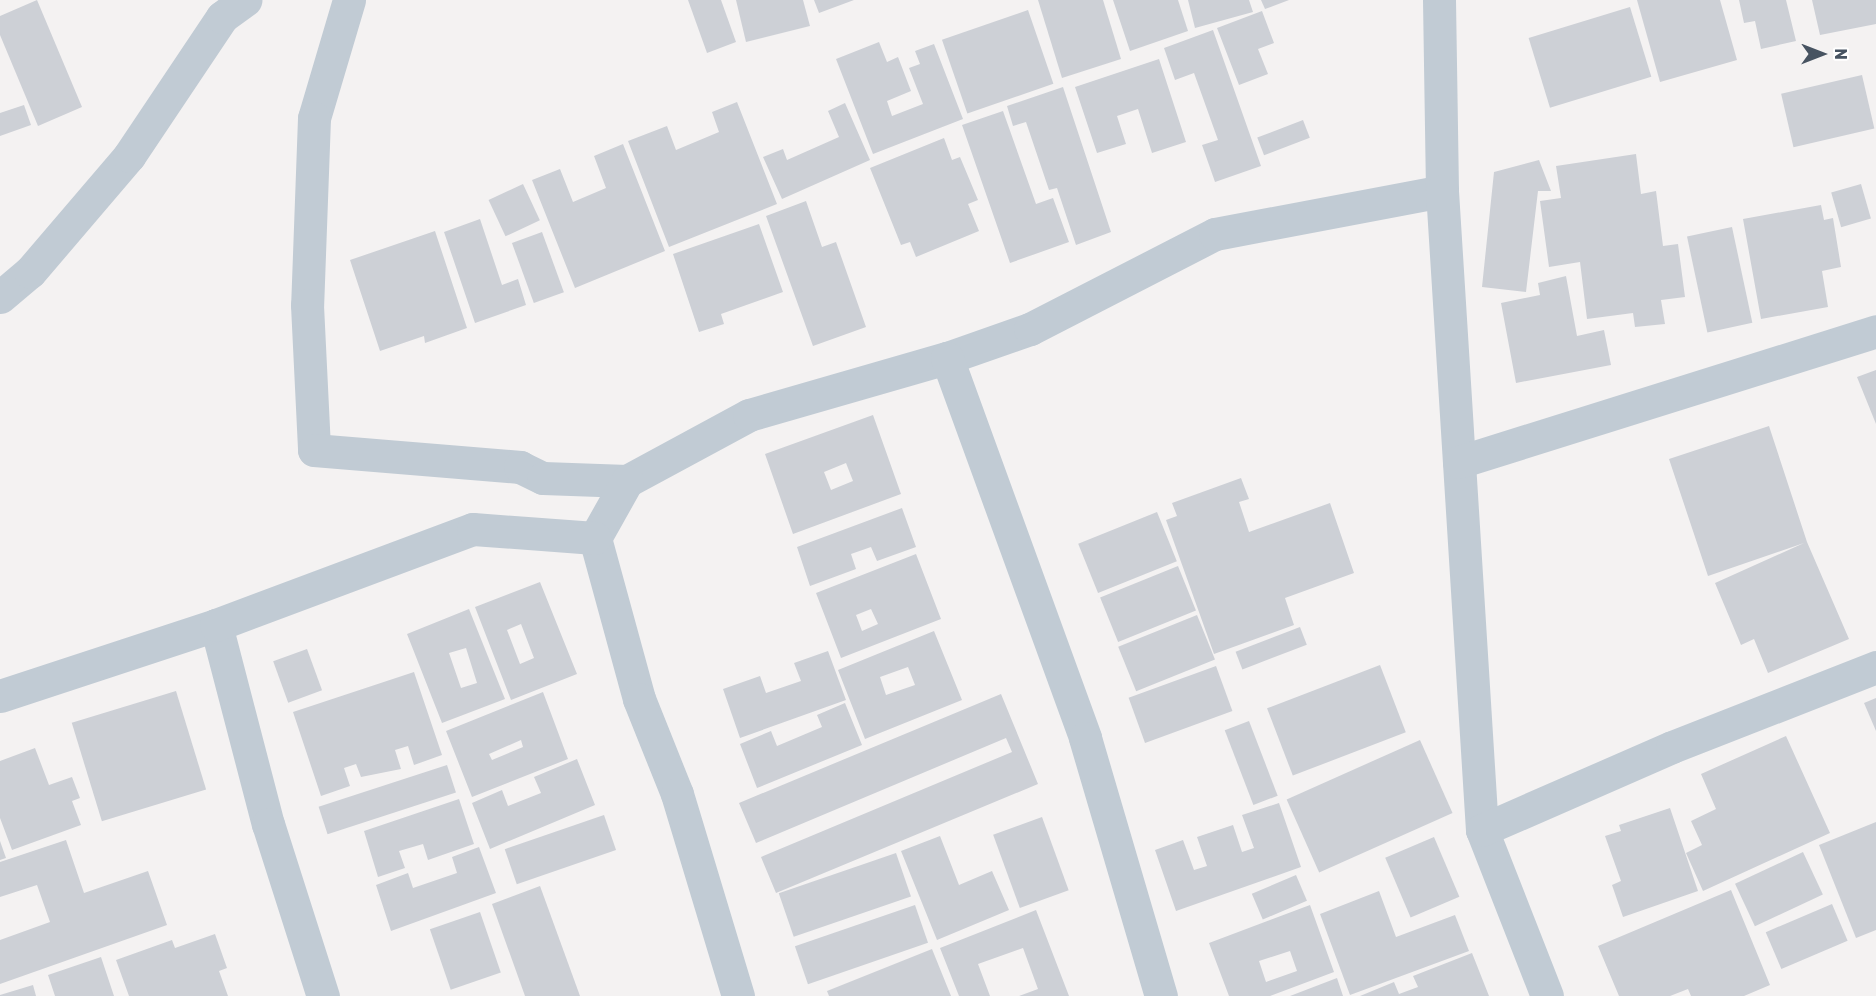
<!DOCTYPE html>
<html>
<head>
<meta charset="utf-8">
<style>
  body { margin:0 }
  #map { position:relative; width:1876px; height:996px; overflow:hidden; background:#f4f2f2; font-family:Rubik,sans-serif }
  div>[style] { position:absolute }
  .building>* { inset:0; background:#cdd0d6; transform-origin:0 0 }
  .minor>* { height:33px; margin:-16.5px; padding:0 16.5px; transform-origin:16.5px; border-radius:16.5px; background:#c1cbd4 }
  span { translate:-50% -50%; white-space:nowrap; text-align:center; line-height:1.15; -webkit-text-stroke:4.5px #fff; paint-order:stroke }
  .north { position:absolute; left:1792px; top:24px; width:60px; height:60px; -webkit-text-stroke:4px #fff; paint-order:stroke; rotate:90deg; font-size:16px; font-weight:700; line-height:24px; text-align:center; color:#475361 }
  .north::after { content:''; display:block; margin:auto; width:21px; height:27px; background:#475361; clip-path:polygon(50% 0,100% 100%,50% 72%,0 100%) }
</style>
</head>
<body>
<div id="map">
  <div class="building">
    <div style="clip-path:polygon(37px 0,82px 107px,38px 126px,0 35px,0 16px)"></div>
    <div style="clip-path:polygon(688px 0,721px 0,736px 42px,707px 53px)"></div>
    <div style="clip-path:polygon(736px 0,803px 0,810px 26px,746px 42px)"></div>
    <div style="clip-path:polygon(814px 0,854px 0,819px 13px)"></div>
    <div style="clip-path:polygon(1038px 0,1103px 0,1121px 59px,1062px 78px)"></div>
    <div style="clip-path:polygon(1113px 0,1178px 0,1188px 31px,1130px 51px)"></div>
    <div style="clip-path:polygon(1188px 0,1249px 0,1253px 12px,1195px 28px)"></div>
    <div style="clip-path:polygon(1261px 0,1289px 0,1265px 9px)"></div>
    <div style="clip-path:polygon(1637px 0,1720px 0,1737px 60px,1660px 82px)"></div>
    <div style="clip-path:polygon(1739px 0,1786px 0,1796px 41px,1761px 49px,1755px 21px,1744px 23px)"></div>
    <div style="clip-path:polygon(1812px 0,1876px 0,1876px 24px,1820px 35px)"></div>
    <div style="left:1630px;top:7px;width:73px;height:106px;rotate:73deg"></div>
    <div style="left:1028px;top:10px;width:78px;height:91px;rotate:71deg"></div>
    <div style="clip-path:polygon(1262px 11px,1274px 43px,1258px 49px,1268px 74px,1239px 85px,1217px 28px)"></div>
    <div style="clip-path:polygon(1213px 30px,1261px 166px,1215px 182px,1202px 145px,1218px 140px,1194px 73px,1175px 80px,1164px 48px)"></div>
    <div style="clip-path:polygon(879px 42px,887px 62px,898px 57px,911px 91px,887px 101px,892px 116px,923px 104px,909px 68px,920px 64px,915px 51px,934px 44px,963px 119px,873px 154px,836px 59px)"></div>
    <div style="clip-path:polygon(1159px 59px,1186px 142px,1152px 153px,1138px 109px,1117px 116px,1126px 144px,1097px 153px,1075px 87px)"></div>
    <div style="left:1862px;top:75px;width:55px;height:83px;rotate:77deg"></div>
    <div style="clip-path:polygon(1063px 87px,1111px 232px,1076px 245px,1057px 188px,1049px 190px,1026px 122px,1013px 126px,1007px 106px)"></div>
    <div style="clip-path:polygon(737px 102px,777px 204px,669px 247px,628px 141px,667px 126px,676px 150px,719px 132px,712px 112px)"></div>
    <div style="clip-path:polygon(845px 103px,870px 160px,782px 199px,763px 157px,783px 149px,787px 160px,839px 137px,828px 111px)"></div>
    <div style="clip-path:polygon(24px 105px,31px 125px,0 136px,0 113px)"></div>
    <div style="clip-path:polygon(1003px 111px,1036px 204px,1053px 198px,1069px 242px,1010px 263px,962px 125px)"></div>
    <div style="left:1303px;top:120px;width:19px;height:49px;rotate:69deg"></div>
    <div style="clip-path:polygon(944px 138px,952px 160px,960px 157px,978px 200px,968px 204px,979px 231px,916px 257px,910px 242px,901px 245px,870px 168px)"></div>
    <div style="clip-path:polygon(623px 144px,665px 251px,575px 288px,532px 180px,560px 169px,573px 202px,606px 188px,594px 156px)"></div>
    <div style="clip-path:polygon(1636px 154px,1641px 194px,1656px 191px,1663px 246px,1678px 244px,1685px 297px,1661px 300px,1665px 324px,1635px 327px,1633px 313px,1587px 319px,1580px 262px,1549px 267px,1540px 201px,1561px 198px,1556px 166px)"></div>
    <div style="clip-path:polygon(1539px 160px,1551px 191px,1538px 191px,1526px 292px,1482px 287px,1494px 172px)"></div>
    <div style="left:523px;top:184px;width:40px;height:38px;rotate:65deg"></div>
    <div style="left:1861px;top:184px;width:36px;height:31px;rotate:74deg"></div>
    <div style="clip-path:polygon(806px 201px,822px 247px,836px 242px,866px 327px,813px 346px,766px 216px)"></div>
    <div style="clip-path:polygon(1821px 205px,1824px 220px,1833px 218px,1841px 267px,1822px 271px,1828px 307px,1761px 319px,1743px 219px)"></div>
    <div style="clip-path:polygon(480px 219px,502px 285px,518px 279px,526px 305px,475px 323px,444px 232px)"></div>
    <div style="clip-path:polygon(759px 224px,783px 292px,721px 314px,724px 324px,699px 332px,673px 254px)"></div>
    <div style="left:1732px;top:227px;width:98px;height:46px;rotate:78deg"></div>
    <div style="clip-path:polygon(435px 231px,467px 328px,425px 343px,424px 336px,380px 351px,350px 260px)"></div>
    <div style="left:542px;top:232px;width:64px;height:32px;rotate:70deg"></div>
    <div style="clip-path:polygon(1566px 276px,1577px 336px,1604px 330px,1611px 365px,1516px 383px,1501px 303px,1540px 295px,1538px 283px)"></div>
    <div style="clip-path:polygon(1876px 370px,1876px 424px,1857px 377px)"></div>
    <div style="clip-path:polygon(evenodd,873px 415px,901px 494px,793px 534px,765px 454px,873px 415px,846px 463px,853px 481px,831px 490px,824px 472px,846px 463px)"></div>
    <div style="clip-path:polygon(1769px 426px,1807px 542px,1849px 639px,1768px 673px,1754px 639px,1741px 645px,1715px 583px,1804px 543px,1708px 576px,1669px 459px)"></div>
    <div style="clip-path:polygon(1241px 478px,1249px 499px,1239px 502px,1249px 532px,1330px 503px,1354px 573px,1285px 598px,1294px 625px,1214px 654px,1166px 520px,1177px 516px,1172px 503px)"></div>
    <div style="clip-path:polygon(902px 508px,916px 547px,877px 561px,871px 547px,851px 554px,856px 569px,810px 586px,797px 547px)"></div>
    <div style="left:1157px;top:512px;width:53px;height:85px;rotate:68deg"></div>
    <div style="clip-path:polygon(evenodd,916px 554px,941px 619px,841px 658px,816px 593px,916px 554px,871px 609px,878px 624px,862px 631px,856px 615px,871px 609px)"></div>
    <div style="left:1178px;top:566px;width:48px;height:84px;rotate:68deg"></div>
    <div style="clip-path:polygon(evenodd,540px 582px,577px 674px,511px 700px,475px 607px,540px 582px,521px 624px,534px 658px,520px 664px,507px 630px,521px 624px)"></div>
    <div style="clip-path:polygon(evenodd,469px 609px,505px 699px,442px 723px,407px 634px,469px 609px,466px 648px,477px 683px,461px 688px,449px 653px,466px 648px)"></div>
    <div style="left:1197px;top:615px;width:48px;height:85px;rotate:68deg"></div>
    <div style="left:1300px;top:627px;width:19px;height:69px;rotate:69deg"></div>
    <div style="clip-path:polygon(evenodd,934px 631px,962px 700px,865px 739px,838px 670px,934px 631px,908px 667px,915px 685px,886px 695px,880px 677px,908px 667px)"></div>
    <div style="left:307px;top:649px;width:44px;height:36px;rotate:70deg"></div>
    <div style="clip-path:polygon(828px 651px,846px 700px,740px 738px,723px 689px,760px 676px,766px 693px,801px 681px,794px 663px)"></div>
    <div style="left:1380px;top:665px;width:72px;height:121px;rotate:69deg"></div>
    <div style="left:1216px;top:666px;width:48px;height:93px;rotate:70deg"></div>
    <div style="clip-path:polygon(414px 672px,442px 755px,414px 765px,408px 746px,395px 750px,401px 769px,361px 777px,356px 764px,344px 768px,350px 786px,321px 796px,293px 712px)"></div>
    <div style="left:176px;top:691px;width:103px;height:109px;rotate:73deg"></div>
    <div style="clip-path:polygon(evenodd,543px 692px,568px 759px,472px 797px,446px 731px,543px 692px,521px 740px,523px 747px,492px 760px,489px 754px,521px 740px)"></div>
    <div style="clip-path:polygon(1001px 694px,1038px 784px,776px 893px,761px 857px,1012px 752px,1006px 738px,756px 843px,739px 803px)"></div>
    <div style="clip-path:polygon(1876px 698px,1876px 731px,1864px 703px)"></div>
    <div style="clip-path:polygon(845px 703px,862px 745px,757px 788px,740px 744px,771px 731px,777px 746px,822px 727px,817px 715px)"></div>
    <div style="left:1249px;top:721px;width:80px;height:26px;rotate:69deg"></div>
    <div style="clip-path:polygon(1786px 736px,1830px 833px,1703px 891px,1686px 853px,1702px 845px,1691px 821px,1716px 809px,1701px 774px)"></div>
    <div style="left:1420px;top:740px;width:80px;height:146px;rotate:66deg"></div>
    <div style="clip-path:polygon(35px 748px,49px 785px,72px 777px,80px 798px,72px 801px,81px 825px,12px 850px,0 818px,0 761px)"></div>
    <div style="clip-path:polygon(577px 759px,595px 805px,490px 849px,472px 803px,502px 790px,508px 806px,541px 793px,534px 777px)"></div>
    <div style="left:447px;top:765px;width:29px;height:135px;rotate:72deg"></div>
    <div style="clip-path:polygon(459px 799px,474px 844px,428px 860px,423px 844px,399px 851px,405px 868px,378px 877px,364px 831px)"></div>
    <div style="clip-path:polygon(1279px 803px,1301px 867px,1176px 911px,1155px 850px,1183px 840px,1194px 870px,1207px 866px,1197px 837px,1233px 825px,1242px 852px,1254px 848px,1242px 815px)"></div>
    <div style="clip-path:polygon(1670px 808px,1698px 891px,1623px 917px,1612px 885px,1621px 881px,1605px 836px,1621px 831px,1619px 825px)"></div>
    <div style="left:604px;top:815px;width:37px;height:105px;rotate:71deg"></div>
    <div style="left:1042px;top:817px;width:78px;height:52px;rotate:70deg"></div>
    <div style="clip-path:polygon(1876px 822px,1876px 930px,1856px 938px,1819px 845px)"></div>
    <div style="clip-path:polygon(940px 836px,959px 885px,992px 871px,1009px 910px,937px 940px,901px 851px)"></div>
    <div style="left:1434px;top:837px;width:65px;height:53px;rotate:67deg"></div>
    <div style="clip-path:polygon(66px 840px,84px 893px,148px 871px,167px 925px,0 984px,0 940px,50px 922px,37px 885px,0 897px,0 862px)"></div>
    <div style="clip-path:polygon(0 841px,6px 858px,0 860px)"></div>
    <div style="clip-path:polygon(479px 847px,496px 893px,391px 931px,376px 885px,408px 873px,413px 888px,457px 873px,452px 857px)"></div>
    <div style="left:1803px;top:852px;width:47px;height:75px;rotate:65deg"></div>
    <div style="left:896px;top:853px;width:46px;height:124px;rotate:71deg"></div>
    <div style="left:1296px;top:875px;width:28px;height:48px;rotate:67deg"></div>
    <div style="clip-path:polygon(540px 886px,580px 996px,525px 996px,492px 904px)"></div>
    <div style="clip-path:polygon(1731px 890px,1770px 985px,1744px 996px,1691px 996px,1688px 989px,1670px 996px,1619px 996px,1598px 946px)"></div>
    <div style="clip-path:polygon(1379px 891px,1396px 937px,1455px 915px,1469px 951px,1350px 995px,1320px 914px)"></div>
    <div style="left:1832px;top:904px;width:40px;height:72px;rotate:67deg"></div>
    <div style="left:915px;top:905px;width:40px;height:127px;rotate:71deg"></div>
    <div style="clip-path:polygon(evenodd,1310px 905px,1334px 972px,1270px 996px,1229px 996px,1209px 943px,1310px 905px,1290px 951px,1297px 971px,1266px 982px,1259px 961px,1290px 951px)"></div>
    <div style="clip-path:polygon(1036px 910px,1069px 996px,1019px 996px,1038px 989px,1023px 948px,978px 964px,990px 996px,959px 996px,940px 948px)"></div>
    <div style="left:480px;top:912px;width:64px;height:53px;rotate:71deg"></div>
    <div style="clip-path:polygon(215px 934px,227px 968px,219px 971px,228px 996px,129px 996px,116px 960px,172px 940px,175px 948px)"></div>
    <div style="clip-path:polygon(932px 949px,951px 996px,829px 996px,827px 991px)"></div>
    <div style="clip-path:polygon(1472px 953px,1489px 996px,1360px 996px,1394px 982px,1399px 994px,1418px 987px,1413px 976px)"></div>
    <div style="clip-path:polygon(101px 957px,114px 996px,55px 996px,48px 975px)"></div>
    <div style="clip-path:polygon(1337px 978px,1343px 996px,1290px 996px)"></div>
    <div style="clip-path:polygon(33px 985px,36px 996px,0 996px,0 995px)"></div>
  </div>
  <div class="minor">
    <div style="left:349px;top:0;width:123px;rotate:106.5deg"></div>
    <div style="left:314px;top:118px;width:187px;rotate:92.1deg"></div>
    <div style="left:307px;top:305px;width:145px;rotate:87.2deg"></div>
    <div style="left:314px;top:450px;width:207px;rotate:4.7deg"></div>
    <div style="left:520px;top:467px;width:25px;rotate:26deg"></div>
    <div style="left:543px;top:478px;width:84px;rotate:2deg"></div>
    <div style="left:627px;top:481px;width:139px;rotate:-28.4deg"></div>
    <div style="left:749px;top:415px;width:206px;rotate:-16.1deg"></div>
    <div style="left:947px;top:358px;width:88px;rotate:-19.3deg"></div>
    <div style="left:1030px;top:329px;width:208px;rotate:-27.2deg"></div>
    <div style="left:1215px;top:234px;width:231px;rotate:-10.7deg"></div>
    <div style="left:1439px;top:0;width:191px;rotate:89.1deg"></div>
    <div style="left:1442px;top:191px;width:640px;rotate:86.42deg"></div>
    <div style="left:1482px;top:830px;width:178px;rotate:68.6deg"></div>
    <div style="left:0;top:297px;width:39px;rotate:-40deg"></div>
    <div style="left:30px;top:272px;width:153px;rotate:-49.5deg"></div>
    <div style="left:129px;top:156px;width:167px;rotate:-56.2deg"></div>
    <div style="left:222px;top:17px;width:29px;rotate:-36deg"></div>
    <div style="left:947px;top:358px;width:404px;rotate:70deg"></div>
    <div style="left:1085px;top:738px;width:269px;rotate:73.6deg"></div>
    <div style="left:1459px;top:462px;width:437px;rotate:-17.4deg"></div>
    <div style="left:627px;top:481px;width:65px;rotate:119.3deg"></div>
    <div style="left:595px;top:538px;width:167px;rotate:74.7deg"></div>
    <div style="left:639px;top:699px;width:102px;rotate:68.2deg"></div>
    <div style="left:677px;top:794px;width:211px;rotate:73.2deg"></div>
    <div style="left:216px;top:625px;width:206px;rotate:75.4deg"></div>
    <div style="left:268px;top:824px;width:181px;rotate:72.3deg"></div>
    <div style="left:0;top:696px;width:227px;rotate:-18.2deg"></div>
    <div style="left:216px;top:625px;width:274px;rotate:-20.5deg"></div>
    <div style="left:473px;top:529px;width:122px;rotate:4.2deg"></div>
    <div style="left:1482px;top:830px;width:207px;rotate:-23.6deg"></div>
    <div style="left:1672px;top:747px;width:219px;rotate:-21.4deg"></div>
  </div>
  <div class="north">N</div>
</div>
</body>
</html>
